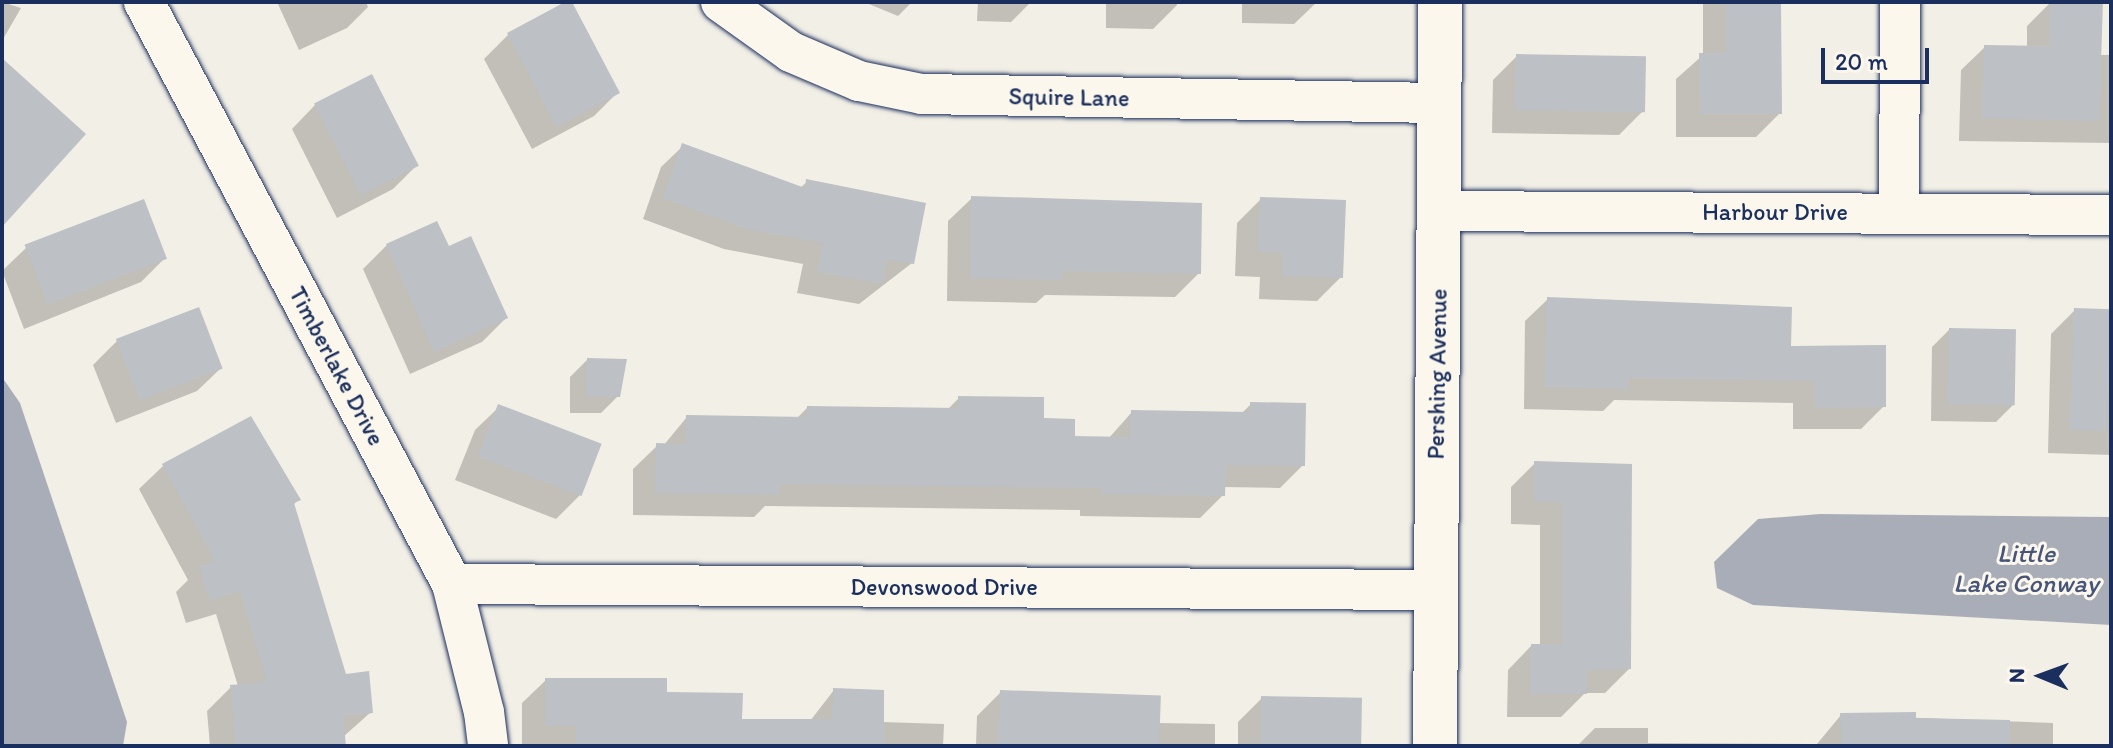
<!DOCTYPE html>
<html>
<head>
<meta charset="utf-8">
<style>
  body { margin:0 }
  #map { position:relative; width:2113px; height:748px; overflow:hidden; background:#f2efe6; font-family:Itim,sans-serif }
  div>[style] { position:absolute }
  .water>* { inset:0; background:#a9adb7 }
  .shadow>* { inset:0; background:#0003 }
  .building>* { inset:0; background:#bdc0c4; transform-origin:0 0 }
  .roads { filter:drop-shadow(0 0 2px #1b2f5e) drop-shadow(0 0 2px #1b2f5e) }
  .street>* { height:40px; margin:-20px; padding:0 20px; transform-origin:20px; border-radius:20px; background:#fbf7ec }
  .secondary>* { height:44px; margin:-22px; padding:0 22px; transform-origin:22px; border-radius:22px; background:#fbf7ec }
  span { translate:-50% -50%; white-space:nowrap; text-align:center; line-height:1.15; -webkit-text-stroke:6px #fbf7ec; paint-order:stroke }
  .street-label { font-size:24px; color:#1b2f5e }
  .water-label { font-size:26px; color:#465579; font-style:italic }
  .frame { position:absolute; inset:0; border:4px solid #1b2f5e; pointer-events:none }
  .north { position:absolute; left:2001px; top:636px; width:80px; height:80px; -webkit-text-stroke:6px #fbf7ec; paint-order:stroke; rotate:271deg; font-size:22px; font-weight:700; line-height:32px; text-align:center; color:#1b2f5e }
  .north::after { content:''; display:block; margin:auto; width:28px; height:36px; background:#1b2f5e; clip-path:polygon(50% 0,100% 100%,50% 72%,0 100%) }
  .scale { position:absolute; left:1821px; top:48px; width:108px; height:36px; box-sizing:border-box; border:4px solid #1b2f5e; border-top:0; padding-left:10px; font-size:24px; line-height:28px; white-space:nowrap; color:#1b2f5e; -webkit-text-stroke:6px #fbf7ec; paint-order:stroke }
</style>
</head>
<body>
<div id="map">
  <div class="water">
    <div style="clip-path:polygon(2px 377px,20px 403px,127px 722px,123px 746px,2px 746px)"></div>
    <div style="clip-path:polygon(1820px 514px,2111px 517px,2111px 625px,1753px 605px,1717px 588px,1714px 562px,1758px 519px)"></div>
  </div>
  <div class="shadow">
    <div style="clip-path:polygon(2px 2px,21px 8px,2px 41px)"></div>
    <div style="clip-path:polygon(277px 2px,366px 2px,368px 7px,347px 28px,299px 50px)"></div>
    <div style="clip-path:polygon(570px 2px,618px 92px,594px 116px,532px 149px,484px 59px,508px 35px)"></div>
    <div style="clip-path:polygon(864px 2px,912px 2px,898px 16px)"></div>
    <div style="clip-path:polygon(978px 2px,1031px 2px,1011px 22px,977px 21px)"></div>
    <div style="clip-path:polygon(1106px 2px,1177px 2px,1177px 5px,1153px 29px,1106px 28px)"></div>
    <div style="clip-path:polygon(1242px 2px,1317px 2px,1294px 24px,1242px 23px)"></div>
    <div style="clip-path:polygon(1703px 2px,1779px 2px,1780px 113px,1756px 137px,1676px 137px,1676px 79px,1703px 55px)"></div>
    <div style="clip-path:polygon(2051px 2px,2099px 55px,2111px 55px,2111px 143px,1959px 141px,1961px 70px,1985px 47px,2027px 48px,2027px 26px)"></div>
    <div style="clip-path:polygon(1517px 56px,1643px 111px,1619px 135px,1492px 133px,1493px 80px)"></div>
    <div style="clip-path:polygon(315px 105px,417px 165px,393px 189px,337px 218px,292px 129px)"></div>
    <div style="clip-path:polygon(683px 146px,800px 188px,807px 182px,912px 263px,859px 304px,797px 293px,803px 264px,724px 249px,643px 219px,661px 167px)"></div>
    <div style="clip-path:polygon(972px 198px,1199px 273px,1175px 297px,1045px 295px,1036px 303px,947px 301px,948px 221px)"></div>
    <div style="clip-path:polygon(1261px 199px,1341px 277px,1317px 301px,1259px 299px,1260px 277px,1235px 276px,1237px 223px)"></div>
    <div style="clip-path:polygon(387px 245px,448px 248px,506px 318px,482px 342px,410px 374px,363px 269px)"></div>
    <div style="clip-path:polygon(26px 248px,165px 258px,141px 282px,24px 329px,2px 271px)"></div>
    <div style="clip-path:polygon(1548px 299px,1789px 348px,1884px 406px,1861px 429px,1793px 429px,1793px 403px,1614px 400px,1603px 411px,1524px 409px,1525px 321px)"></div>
    <div style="clip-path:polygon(2075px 310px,2111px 311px,2111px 455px,2048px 453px,2051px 334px)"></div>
    <div style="clip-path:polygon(1949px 330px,2013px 405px,1996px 422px,1931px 421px,1932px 347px)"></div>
    <div style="clip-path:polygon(117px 341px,221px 368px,197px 391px,116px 423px,93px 365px)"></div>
    <div style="clip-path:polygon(587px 360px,618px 396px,601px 413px,570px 413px,570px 377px)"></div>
    <div style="clip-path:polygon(959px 398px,1041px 420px,1073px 438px,1108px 439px,1132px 412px,1241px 414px,1251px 404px,1303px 465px,1280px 488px,1223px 487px,1223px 495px,1200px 518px,1080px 516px,1080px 510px,765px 506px,754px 517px,633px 515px,633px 469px,657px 446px,663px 446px,687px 417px,796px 419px,807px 408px,947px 410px)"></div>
    <div style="clip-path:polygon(499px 407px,580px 495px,556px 519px,455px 480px,475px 430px)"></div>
    <div style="clip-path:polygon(1535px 463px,1630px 466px,1629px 669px,1605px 693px,1585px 693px,1561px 717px,1507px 717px,1508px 670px,1531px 646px,1540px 646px,1540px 525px,1511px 524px,1511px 487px)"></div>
    <div style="clip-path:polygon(163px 466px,298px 500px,293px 505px,345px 676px,371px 712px,343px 737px,344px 746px,210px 746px,207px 711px,231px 687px,238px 686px,216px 614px,186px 623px,176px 592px,188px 580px,139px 489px)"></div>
    <div style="clip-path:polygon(546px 680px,665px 694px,740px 721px,810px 721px,834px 690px,882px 722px,944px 724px,943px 746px,522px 746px,522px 703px)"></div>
    <div style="clip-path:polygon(1001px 692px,1158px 723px,1215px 724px,1215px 746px,976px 746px,977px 716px)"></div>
    <div style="clip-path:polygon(1262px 698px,1360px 700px,1359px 746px,1238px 746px,1238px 722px)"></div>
    <div style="clip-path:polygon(1841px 715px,2053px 723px,2053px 746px,1577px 746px,1595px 728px,1648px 728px,1648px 743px,1817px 744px)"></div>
  </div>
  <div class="building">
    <div style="clip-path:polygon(565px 2px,572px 2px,620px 93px,556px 127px,507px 33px)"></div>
    <div style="clip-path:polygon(2050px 2px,2103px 2px,2099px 121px,1982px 118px,1984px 45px,2049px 46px)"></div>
    <div style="clip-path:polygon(1726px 3px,1781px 3px,1782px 114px,1700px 114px,1699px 53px,1726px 53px)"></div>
    <div style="left:1516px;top:54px;width:130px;height:56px;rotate:1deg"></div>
    <div style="clip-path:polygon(2px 58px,86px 134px,2px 227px)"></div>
    <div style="left:372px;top:74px;width:103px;height:65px;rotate:63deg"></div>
    <div style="clip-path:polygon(682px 143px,805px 188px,806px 179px,926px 203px,914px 264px,887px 259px,882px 284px,817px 272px,823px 243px,746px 229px,663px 198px)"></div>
    <div style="clip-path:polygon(971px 196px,1202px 203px,1201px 274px,1062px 271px,1062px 280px,970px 278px)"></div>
    <div style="clip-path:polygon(1260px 197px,1346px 200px,1343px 278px,1282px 276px,1283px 253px,1258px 252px)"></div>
    <div style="left:144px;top:199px;width:64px;height:128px;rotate:69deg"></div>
    <div style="clip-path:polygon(437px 221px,449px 246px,471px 236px,508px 318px,434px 352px,386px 244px)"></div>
    <div style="clip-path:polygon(1547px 297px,1792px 307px,1791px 346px,1886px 345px,1886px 407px,1815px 408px,1815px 381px,1628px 378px,1628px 389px,1545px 387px)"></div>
    <div style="left:199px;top:307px;width:66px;height:89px;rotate:69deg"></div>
    <div style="left:2074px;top:308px;width:37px;height:122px;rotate:2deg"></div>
    <div style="left:1949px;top:328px;width:67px;height:76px;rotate:1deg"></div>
    <div style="clip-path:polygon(587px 358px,627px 359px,620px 397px,586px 397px)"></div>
    <div style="clip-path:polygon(958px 396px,1044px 397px,1044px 418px,1075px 419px,1075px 436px,1130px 437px,1131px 410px,1250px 412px,1250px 402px,1306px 403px,1305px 466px,1226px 465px,1225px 496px,1102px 494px,1102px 488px,779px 484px,779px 495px,655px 493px,656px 443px,685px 444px,686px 415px,806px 417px,807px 406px,958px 408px)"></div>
    <div style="left:498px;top:404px;width:111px;height:56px;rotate:21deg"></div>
    <div style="clip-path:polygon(251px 416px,301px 500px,294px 503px,346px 674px,369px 671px,373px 713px,343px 716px,346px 746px,236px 746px,230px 685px,267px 682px,240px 591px,210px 601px,199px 566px,215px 561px,162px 464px)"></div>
    <div style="clip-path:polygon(1534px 461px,1632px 464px,1631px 669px,1587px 670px,1587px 694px,1530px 694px,1531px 644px,1563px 644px,1563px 502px,1534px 501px)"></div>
    <div style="clip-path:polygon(545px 678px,667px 678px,667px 692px,743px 693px,742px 719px,832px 719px,833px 688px,884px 690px,884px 746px,576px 746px,576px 726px,545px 726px)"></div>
    <div style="left:1000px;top:690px;width:161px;height:56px;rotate:2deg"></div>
    <div style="left:1261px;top:696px;width:101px;height:49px;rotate:1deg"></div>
    <div style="clip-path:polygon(1916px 712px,1916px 718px,2010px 720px,2009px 746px,1841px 746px,1840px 713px)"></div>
  </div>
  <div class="roads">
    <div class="street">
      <div style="left:144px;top:2px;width:658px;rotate:62.11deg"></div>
      <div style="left:452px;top:584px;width:132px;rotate:76deg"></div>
      <div style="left:484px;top:712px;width:34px;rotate:83deg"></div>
      <div style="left:721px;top:2px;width:86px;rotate:35.5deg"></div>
      <div style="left:791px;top:52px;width:74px;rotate:23.1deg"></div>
      <div style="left:859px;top:81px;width:64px;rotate:11.7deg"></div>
      <div style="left:922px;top:94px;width:518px;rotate:1deg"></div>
      <div style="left:1439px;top:211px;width:672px;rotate:0.34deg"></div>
      <div style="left:1899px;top:213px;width:211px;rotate:-89.7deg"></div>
      <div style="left:452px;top:584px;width:983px;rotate:0.35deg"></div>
    </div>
    <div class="secondary">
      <div style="left:1435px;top:746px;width:744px;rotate:-89.61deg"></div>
    </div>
  </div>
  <div class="street-label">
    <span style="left:1069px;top:97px;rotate:1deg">Squire Lane</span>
    <span style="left:1775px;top:212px">Harbour Drive</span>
    <span style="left:337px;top:366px;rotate:62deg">Timberlake Drive</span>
    <span style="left:1437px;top:374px;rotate:-89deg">Pershing Avenue</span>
    <span style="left:944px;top:587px">Devonswood Drive</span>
  </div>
  <div class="water-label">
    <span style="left:2026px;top:569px">Little<br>Lake Conway</span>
  </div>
  <div class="frame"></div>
  <div class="north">N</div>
  <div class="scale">20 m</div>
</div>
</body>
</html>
